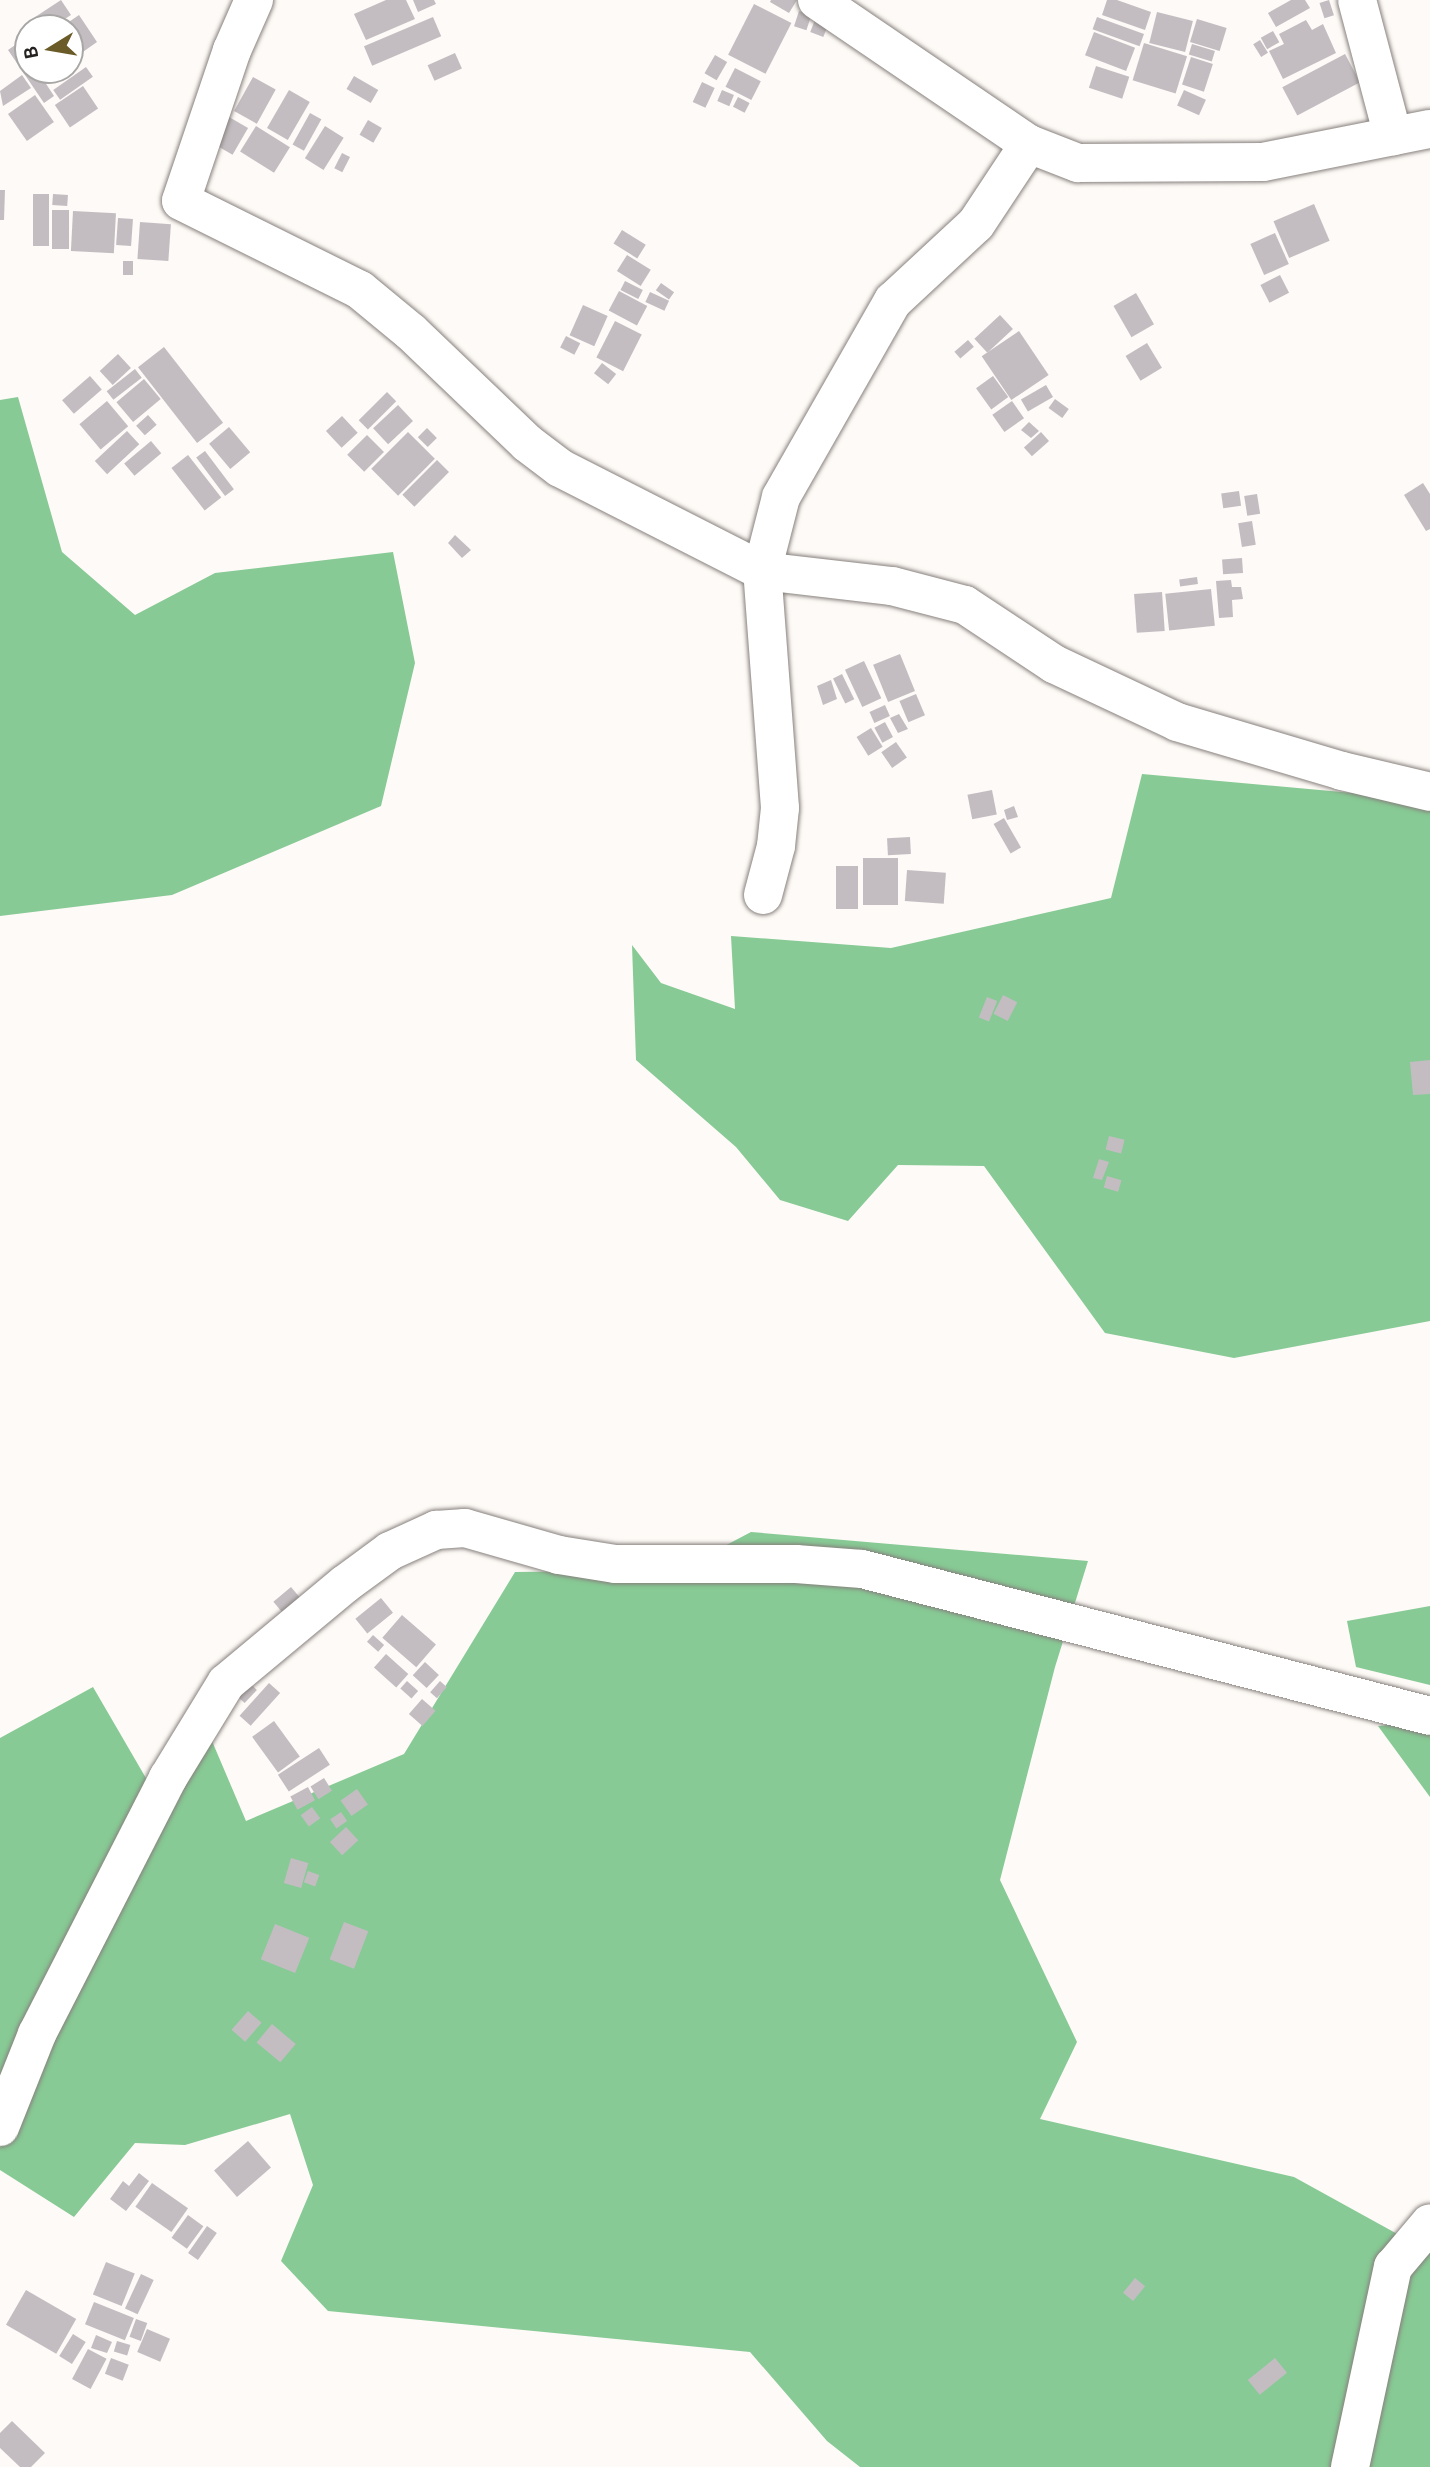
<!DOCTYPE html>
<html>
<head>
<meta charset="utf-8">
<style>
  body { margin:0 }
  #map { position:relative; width:1430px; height:2467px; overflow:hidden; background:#fefaf7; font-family:Ubuntu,sans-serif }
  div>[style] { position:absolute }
  .forest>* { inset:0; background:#87ca95 }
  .building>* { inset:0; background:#c3bdc2; transform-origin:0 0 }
  .roads { filter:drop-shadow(0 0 2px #87817d) drop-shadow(0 0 2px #87817d) }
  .minor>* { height:38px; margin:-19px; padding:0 19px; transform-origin:19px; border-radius:19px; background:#fff }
  .tertiary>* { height:38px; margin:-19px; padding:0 19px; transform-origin:19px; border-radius:19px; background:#fff }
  span { translate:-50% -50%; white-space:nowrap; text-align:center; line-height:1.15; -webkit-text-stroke:7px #fff; paint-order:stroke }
  .north { position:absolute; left:14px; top:14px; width:70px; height:70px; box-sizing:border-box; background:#fff; border:2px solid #a8a7a6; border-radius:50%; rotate:259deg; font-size:19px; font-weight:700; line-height:28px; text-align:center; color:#252221 }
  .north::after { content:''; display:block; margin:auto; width:24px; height:32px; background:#6a5b29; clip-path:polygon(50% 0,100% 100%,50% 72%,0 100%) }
</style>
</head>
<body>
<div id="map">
  <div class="forest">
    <div style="clip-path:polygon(18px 397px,62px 552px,135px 615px,215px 573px,393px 552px,415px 663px,381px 806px,172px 895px,0 916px,0 400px)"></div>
    <div style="clip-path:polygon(1142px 774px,1430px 800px,1430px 1321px,1234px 1358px,1105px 1333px,984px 1166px,898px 1165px,848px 1221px,780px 1200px,736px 1147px,636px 1060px,632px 945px,661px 983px,735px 1009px,731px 936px,891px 948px,1111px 898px)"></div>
    <div style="clip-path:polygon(751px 1532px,1088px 1561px,1055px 1667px,1000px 1880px,1077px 2042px,1040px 2119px,1294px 2177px,1430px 2252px,1430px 2467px,860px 2467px,827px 2441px,750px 2352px,328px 2311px,281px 2261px,313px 2185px,290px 2114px,185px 2145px,135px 2143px,74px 2217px,0 2170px,0 1738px,93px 1687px,150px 1785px,209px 1734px,246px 1821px,404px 1754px,515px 1572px,679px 1570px)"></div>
    <div style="clip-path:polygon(1430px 1606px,1430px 1685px,1356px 1667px,1347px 1621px)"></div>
    <div style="clip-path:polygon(1430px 1721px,1430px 1797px,1378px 1726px)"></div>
  </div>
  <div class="building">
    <div style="clip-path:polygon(61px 0,71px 15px,51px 28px,34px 28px,29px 21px)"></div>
    <div style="clip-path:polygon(386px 0,406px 0,415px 19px,366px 40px,354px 14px)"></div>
    <div style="clip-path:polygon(413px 0,434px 0,436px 4px,418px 12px)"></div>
    <div style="clip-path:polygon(771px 0,797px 0,789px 13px,770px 2px)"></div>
    <div style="clip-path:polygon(1107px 0,1117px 0,1151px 12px,1145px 30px,1102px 15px)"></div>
    <div style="clip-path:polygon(1291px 0,1305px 0,1310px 8px,1276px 27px,1268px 13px)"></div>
    <div style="left:1329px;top:0;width:16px;height:10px;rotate:72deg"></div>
    <div style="left:754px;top:4px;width:42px;height:57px;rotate:27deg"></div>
    <div style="left:799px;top:11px;width:13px;height:16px;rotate:18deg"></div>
    <div style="left:1157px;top:12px;width:37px;height:32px;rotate:14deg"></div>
    <div style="clip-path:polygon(79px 15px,97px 42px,70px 61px,70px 28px,60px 28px)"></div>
    <div style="left:433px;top:17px;width:21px;height:75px;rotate:67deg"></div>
    <div style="left:816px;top:17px;width:14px;height:16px;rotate:21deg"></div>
    <div style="left:1097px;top:17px;width:50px;height:13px;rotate:20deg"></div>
    <div style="left:1197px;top:19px;width:31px;height:24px;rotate:17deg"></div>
    <div style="clip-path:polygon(1306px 20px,1312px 30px,1323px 24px,1336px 53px,1283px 79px,1269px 51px,1284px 44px,1279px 34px)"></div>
    <div style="left:1273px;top:31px;width:13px;height:14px;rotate:61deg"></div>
    <div style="left:1094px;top:32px;width:44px;height:25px;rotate:21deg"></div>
    <div style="left:1260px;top:40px;width:15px;height:8px;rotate:58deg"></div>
    <div style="clip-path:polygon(18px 43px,28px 58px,28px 70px,37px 70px,54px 96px,44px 103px,8px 50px)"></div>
    <div style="left:1144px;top:43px;width:45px;height:39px;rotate:17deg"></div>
    <div style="left:1192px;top:44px;width:24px;height:11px;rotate:17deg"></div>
    <div style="left:455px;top:53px;width:17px;height:30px;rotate:66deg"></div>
    <div style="left:1345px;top:54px;width:32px;height:71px;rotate:62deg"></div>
    <div style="left:715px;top:55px;width:14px;height:21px;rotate:30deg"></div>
    <div style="left:1191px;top:57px;width:23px;height:29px;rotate:18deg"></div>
    <div style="left:1096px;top:66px;width:35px;height:23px;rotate:18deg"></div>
    <div style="left:86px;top:67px;width:12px;height:40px;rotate:55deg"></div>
    <div style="left:735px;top:68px;width:29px;height:21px;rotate:27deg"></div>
    <div style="clip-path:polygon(44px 70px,56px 70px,60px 76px,49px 83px,41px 72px)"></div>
    <div style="clip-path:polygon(22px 75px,31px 88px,3px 106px,0 91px)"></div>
    <div style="left:354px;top:76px;width:28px;height:15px;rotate:30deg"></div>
    <div style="left:253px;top:77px;width:26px;height:39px;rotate:29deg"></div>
    <div style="left:702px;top:82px;width:14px;height:22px;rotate:25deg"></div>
    <div style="left:83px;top:86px;width:27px;height:34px;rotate:56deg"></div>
    <div style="left:289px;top:90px;width:24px;height:44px;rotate:30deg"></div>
    <div style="left:722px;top:90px;width:13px;height:12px;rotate:23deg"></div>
    <div style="left:1184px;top:90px;width:24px;height:17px;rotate:24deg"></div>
    <div style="left:35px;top:95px;width:33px;height:33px;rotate:55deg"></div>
    <div style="left:738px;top:97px;width:13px;height:11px;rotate:27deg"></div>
    <div style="left:310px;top:113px;width:13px;height:36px;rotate:29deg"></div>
    <div style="left:229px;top:117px;width:22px;height:31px;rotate:30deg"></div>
    <div style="left:368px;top:120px;width:16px;height:17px;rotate:30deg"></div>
    <div style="left:256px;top:126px;width:40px;height:30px;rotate:32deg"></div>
    <div style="left:325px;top:126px;width:22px;height:38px;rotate:32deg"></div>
    <div style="left:342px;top:153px;width:9px;height:17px;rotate:27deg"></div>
    <div style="clip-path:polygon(0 190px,5px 190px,4px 220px,0 220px)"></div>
    <div style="left:33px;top:194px;width:16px;height:52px"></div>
    <div style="left:53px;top:194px;width:15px;height:11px;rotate:4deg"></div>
    <div style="left:1314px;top:204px;width:40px;height:44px;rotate:67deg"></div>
    <div style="left:52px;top:210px;width:17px;height:39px"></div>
    <div style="left:73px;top:211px;width:43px;height:40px;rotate:3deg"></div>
    <div style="left:118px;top:218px;width:15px;height:27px;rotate:4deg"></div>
    <div style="left:140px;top:222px;width:31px;height:37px;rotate:4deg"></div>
    <div style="left:622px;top:230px;width:28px;height:16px;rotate:32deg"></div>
    <div style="left:1275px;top:233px;width:34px;height:27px;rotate:66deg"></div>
    <div style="left:627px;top:255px;width:28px;height:19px;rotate:32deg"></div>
    <div style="left:123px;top:261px;width:10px;height:14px"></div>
    <div style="left:1280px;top:275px;width:20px;height:22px;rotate:63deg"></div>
    <div style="left:625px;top:281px;width:20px;height:10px;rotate:27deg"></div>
    <div style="left:661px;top:283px;width:16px;height:9px;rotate:35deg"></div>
    <div style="left:619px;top:291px;width:32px;height:22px;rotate:28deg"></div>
    <div style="left:650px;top:292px;width:21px;height:11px;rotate:25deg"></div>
    <div style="left:1136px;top:293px;width:36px;height:26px;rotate:60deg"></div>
    <div style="left:583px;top:305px;width:27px;height:33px;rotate:24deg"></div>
    <div style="left:1000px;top:315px;width:19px;height:35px;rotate:47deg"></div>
    <div style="left:615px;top:321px;width:30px;height:41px;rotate:27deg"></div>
    <div style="left:1019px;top:331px;width:53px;height:45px;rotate:56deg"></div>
    <div style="left:566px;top:336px;width:16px;height:13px;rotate:27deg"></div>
    <div style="left:968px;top:340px;width:9px;height:18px;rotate:49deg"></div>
    <div style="left:1147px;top:343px;width:29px;height:25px;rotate:59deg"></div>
    <div style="left:164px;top:347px;width:96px;height:33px;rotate:52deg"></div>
    <div style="left:118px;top:354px;width:19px;height:25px;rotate:47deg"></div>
    <div style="left:602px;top:363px;width:18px;height:13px;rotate:38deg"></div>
    <div style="left:135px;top:369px;width:11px;height:36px;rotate:52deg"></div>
    <div style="left:90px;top:376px;width:18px;height:37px;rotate:49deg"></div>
    <div style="left:993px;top:376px;width:26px;height:21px;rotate:54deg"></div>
    <div style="left:144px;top:379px;width:26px;height:36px;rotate:50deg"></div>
    <div style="left:1046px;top:385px;width:14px;height:29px;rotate:60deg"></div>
    <div style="left:387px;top:392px;width:13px;height:40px;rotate:45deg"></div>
    <div style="left:1055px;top:399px;width:17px;height:11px;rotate:36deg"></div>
    <div style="left:107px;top:401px;width:33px;height:36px;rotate:50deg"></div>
    <div style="left:1012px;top:401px;width:21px;height:24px;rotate:55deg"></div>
    <div style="left:398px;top:405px;width:22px;height:34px;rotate:47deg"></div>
    <div style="left:148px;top:415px;width:13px;height:16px;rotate:48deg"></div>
    <div style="left:342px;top:416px;width:23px;height:22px;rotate:47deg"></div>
    <div style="clip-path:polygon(1029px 422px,1039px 431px,1031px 438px,1021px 430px)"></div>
    <div style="left:229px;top:427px;width:33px;height:26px;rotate:50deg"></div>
    <div style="left:427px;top:428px;width:14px;height:13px;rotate:45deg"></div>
    <div style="left:127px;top:431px;width:18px;height:44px;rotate:47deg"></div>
    <div style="left:408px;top:432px;width:38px;height:52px;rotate:45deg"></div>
    <div style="left:1041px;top:432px;width:12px;height:23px;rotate:48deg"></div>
    <div style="left:367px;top:435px;width:24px;height:28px;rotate:45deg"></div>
    <div style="left:151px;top:441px;width:16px;height:35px;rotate:50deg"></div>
    <div style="left:205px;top:451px;width:48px;height:11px;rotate:53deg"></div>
    <div style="left:188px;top:455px;width:54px;height:21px;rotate:52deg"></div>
    <div style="left:437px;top:460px;width:17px;height:49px;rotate:45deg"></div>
    <div style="clip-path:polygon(1423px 483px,1430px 494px,1430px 529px,1426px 531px,1404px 495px)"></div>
    <div style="left:1239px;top:491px;width:15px;height:18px;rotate:82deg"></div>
    <div style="left:1257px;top:494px;width:20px;height:13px;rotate:81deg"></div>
    <div style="left:1252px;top:521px;width:24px;height:14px;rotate:81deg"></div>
    <div style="clip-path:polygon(455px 535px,471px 550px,462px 558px,448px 543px)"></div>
    <div style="left:1242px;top:558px;width:15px;height:20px;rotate:86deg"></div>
    <div style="left:1197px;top:577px;width:7px;height:18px;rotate:82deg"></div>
    <div style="clip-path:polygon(1231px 580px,1232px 587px,1241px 587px,1243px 599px,1232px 600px,1233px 617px,1219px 618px,1216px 581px)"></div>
    <div style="left:1211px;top:589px;width:37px;height:46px;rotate:84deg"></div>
    <div style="left:1162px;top:592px;width:39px;height:28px;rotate:86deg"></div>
    <div style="left:900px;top:654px;width:40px;height:29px;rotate:68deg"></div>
    <div style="left:864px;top:661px;width:41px;height:21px;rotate:65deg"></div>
    <div style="left:842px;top:674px;width:28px;height:10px;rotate:64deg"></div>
    <div style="clip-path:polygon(831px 680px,837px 699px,823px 705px,817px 686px)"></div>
    <div style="left:916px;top:694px;width:23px;height:18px;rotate:67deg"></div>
    <div style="left:885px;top:705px;width:12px;height:17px;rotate:66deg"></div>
    <div style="clip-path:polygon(899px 714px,908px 729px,898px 733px,890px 718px)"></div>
    <div style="left:885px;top:722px;width:17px;height:12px;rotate:62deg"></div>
    <div style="left:871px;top:728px;width:22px;height:17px;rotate:58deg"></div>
    <div style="left:896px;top:742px;width:19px;height:18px;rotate:55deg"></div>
    <div style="left:992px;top:790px;width:25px;height:25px;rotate:79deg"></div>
    <div style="clip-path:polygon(1014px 806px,1018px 817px,1007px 820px,1004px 810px)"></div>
    <div style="left:1004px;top:818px;width:34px;height:12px;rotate:60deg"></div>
    <div style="left:910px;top:837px;width:17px;height:23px;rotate:87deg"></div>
    <div style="left:863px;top:858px;width:35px;height:47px"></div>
    <div style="left:836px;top:866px;width:22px;height:43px"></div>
    <div style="left:907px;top:870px;width:39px;height:31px;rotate:4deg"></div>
    <div style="left:1003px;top:995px;width:16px;height:21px;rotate:27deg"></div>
    <div style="left:987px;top:997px;width:11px;height:22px;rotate:22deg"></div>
    <div style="clip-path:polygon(1430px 1060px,1430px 1094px,1413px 1095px,1410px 1062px)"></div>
    <div style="left:1109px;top:1136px;width:16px;height:14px;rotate:14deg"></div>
    <div style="clip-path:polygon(1099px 1159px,1109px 1162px,1102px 1180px,1093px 1178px)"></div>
    <div style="left:1107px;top:1176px;width:15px;height:12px;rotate:16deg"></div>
    <div style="left:291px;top:1587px;width:30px;height:23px;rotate:50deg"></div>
    <div style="left:381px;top:1598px;width:19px;height:33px;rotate:51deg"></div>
    <div style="left:402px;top:1615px;width:45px;height:30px;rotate:41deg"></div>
    <div style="left:373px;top:1635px;width:15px;height:9px;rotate:42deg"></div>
    <div style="left:386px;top:1654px;width:30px;height:18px;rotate:42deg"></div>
    <div style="left:425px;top:1662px;width:19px;height:18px;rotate:43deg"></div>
    <div style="left:243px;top:1677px;width:19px;height:18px;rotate:43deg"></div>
    <div style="left:407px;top:1681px;width:15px;height:10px;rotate:42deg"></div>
    <div style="left:440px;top:1681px;width:9px;height:15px;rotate:41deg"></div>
    <div style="left:269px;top:1683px;width:15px;height:44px;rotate:42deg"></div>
    <div style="left:422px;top:1699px;width:18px;height:20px;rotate:41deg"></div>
    <div style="left:274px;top:1721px;width:44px;height:27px;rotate:54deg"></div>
    <div style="left:319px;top:1748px;width:20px;height:49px;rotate:57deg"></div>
    <div style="left:324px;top:1778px;width:15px;height:16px;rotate:58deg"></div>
    <div style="left:308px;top:1787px;width:15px;height:20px;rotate:62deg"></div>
    <div style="left:357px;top:1789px;width:19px;height:20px;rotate:55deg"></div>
    <div style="left:312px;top:1807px;width:14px;height:14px;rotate:54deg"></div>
    <div style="left:341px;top:1812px;width:11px;height:13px;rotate:56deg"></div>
    <div style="left:346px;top:1827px;width:18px;height:22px;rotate:47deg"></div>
    <div style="left:291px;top:1858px;width:18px;height:26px;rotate:16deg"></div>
    <div style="left:308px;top:1871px;width:12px;height:12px;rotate:20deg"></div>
    <div style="left:344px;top:1922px;width:26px;height:40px;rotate:21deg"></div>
    <div style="left:275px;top:1924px;width:37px;height:38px;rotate:22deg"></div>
    <div style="left:248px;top:2011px;width:18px;height:25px;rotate:41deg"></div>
    <div style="left:272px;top:2024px;width:31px;height:24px;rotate:40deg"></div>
    <div style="left:248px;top:2141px;width:35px;height:45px;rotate:49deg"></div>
    <div style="clip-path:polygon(139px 2173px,149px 2181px,126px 2211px,110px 2199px,123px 2181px,129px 2186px)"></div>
    <div style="left:152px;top:2183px;width:44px;height:29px;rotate:35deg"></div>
    <div style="left:188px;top:2215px;width:19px;height:28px;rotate:36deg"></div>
    <div style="left:207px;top:2226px;width:12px;height:33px;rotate:35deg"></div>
    <div style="left:106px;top:2262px;width:31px;height:35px;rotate:22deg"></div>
    <div style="left:141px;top:2274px;width:14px;height:38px;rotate:25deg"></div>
    <div style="left:1135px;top:2278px;width:13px;height:19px;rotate:39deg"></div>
    <div style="left:26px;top:2290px;width:58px;height:40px;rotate:30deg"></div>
    <div style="left:94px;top:2302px;width:43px;height:24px;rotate:22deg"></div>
    <div style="left:136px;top:2319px;width:12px;height:19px;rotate:20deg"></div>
    <div style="left:147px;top:2329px;width:25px;height:25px;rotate:23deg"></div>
    <div style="left:73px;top:2334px;width:15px;height:26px;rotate:32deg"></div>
    <div style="clip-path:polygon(96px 2335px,112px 2342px,107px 2353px,91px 2348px)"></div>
    <div style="left:117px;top:2341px;width:14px;height:11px;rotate:17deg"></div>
    <div style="left:88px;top:2349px;width:21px;height:34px;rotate:28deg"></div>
    <div style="left:111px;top:2358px;width:19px;height:17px;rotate:21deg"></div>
    <div style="left:1275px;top:2358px;width:19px;height:35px;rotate:51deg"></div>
    <div style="clip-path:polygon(12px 2421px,45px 2453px,31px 2467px,20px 2467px,0 2448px,0 2433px)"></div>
  </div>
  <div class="roads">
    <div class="minor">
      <div style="left:254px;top:0;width:55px;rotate:113.7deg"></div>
      <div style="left:232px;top:50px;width:159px;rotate:108.7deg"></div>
      <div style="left:181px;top:201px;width:200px;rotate:26.4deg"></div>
      <div style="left:360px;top:290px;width:66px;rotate:39.5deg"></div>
      <div style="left:411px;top:332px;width:161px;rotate:43.7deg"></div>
      <div style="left:527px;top:443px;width:41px;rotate:37.1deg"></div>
      <div style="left:560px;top:468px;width:227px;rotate:27deg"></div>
      <div style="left:762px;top:571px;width:131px;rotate:6.6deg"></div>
      <div style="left:892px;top:586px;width:75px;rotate:14.6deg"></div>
      <div style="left:965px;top:605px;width:107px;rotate:33.5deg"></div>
      <div style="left:1054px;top:664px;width:136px;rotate:25.2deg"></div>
      <div style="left:1177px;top:722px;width:172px;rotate:16.5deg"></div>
      <div style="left:1342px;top:771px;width:90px;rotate:13.4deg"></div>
      <div style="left:817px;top:0;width:256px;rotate:34.2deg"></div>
      <div style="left:1029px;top:144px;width:53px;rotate:21.2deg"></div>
      <div style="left:1078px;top:163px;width:185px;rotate:-0.3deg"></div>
      <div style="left:1263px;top:162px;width:170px;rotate:-11.2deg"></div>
      <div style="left:1357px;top:0;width:141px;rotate:75.2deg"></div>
      <div style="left:763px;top:895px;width:51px;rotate:-75.1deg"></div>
      <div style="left:776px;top:846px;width:38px;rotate:-84deg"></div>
      <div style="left:780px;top:808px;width:238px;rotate:-94.3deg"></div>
      <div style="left:762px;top:571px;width:76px;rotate:-75.6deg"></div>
      <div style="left:781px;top:497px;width:226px;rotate:-60.3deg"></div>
      <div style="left:893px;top:301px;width:113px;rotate:-42.9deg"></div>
      <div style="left:976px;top:224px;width:96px;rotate:-56.5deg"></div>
      <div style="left:0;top:2127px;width:100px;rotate:-68.3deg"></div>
      <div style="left:37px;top:2034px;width:288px;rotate:-62.9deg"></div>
      <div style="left:168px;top:1778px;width:111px;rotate:-58.6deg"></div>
      <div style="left:226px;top:1683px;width:155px;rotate:-39.8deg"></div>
      <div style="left:345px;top:1584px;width:56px;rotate:-36.3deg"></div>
      <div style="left:390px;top:1551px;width:51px;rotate:-24.5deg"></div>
      <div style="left:436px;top:1530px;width:29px;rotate:-4deg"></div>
      <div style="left:465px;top:1528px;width:98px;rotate:16deg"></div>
      <div style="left:559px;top:1555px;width:57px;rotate:9.1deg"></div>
      <div style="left:615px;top:1564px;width:181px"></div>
      <div style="left:796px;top:1564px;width:66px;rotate:4.3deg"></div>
      <div style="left:862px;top:1569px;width:587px;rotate:14.51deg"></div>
    </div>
    <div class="tertiary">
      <div style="left:1350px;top:2467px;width:205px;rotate:-77.9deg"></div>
      <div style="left:1393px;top:2267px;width:57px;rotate:-49.9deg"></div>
    </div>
  </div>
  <div class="north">B</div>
</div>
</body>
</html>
